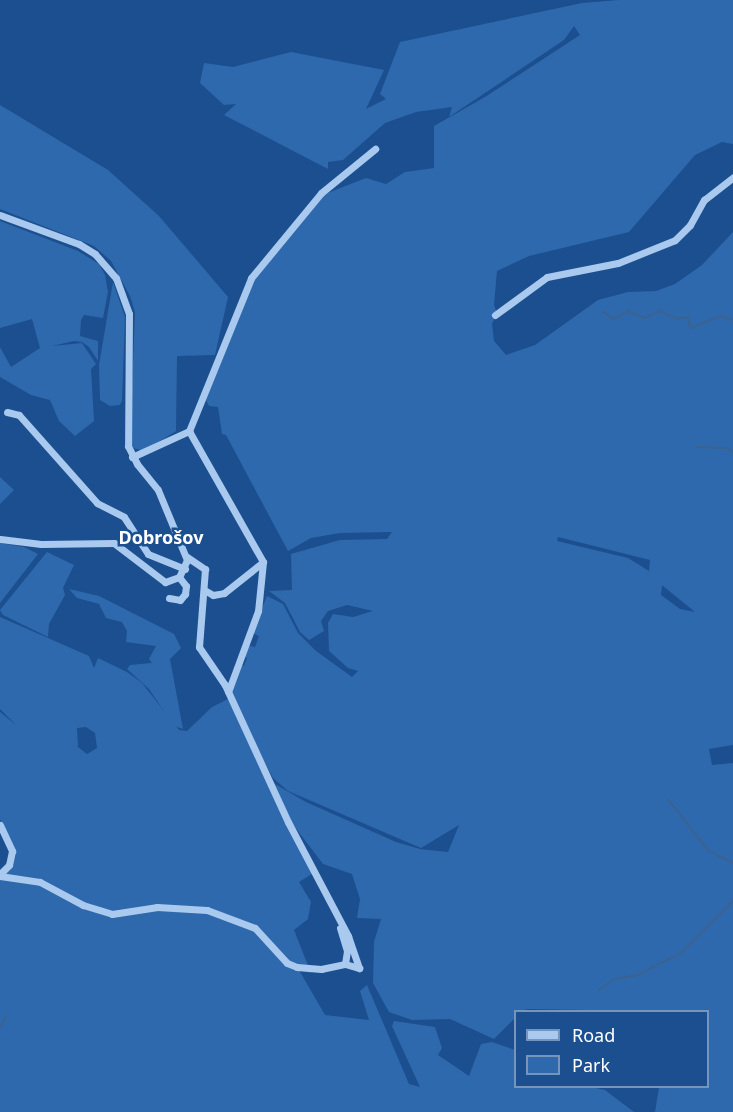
<!DOCTYPE html>
<html>
<head>
<meta charset="utf-8">
<style>
  body { margin:0 }
  #map { position:relative; width:733px; height:1112px; overflow:hidden; background:#1b4f8f; font-family:"Noto Sans",sans-serif }
  div>[style] { position:absolute }
  .green>* { inset:0; background:#2e69ad }
  .stream>* { height:1.5px; margin:-0.75px; padding:0 0.75px; transform-origin:0.75px; border-radius:0.75px; background:#3c6290 }
  .minor>* { height:7px; margin:-3.5px; padding:0 3.5px; transform-origin:3.5px; border-radius:3.5px; background:#a9c9ee }
  span { translate:-50% -50%; white-space:nowrap; text-align:center; line-height:1.15; -webkit-text-stroke:5px #1b4f8f; paint-order:stroke }
  .quarter-label { font-size:18px; color:#fff; font-weight:700 }
  .legend { position:absolute; left:514px; top:1010px; width:195px; height:78px; box-sizing:border-box; background:#1b4f8f; border:2px solid #7695bc; margin:0; padding:8px 10px; list-style:none; font-size:18px; color:#fff }
  .legend li { display:flex; align-items:center; gap:12px; height:30px }
  .legend b { width:30px; border:2px solid #7695bc }
</style>
</head>
<body>
<div id="map">
  <div class="green">
    <div style="clip-path:polygon(evenodd,619px 0,733px 0,733px 144px,722px 142px,695px 155px,629px 232px,529px 256px,497px 271px,494px 305px,497px 313px,492px 324px,494px 341px,506px 355px,535px 345px,598px 300px,628px 292px,656px 291px,675px 284px,702px 265px,733px 232px,733px 745px,709px 749px,712px 765px,733px 763px,733px 1112px,655px 1112px,659px 1087px,708px 1086px,708px 1012px,528px 1009px,516px 1012px,515px 1018px,494px 1039px,450px 1019px,412px 1020px,389px 1012px,373px 983px,374px 942px,381px 919px,357px 918px,360px 899px,352px 874px,323px 864px,291px 822px,275px 784px,306px 802px,396px 842px,420px 849px,448px 852px,459px 825px,421px 848px,288px 791px,273px 778px,239px 716px,230px 691px,240px 664px,244px 666px,247px 658px,243px 655px,247px 645px,255px 647px,259px 636px,252px 633px,267px 596px,283px 604px,298px 633px,316px 651px,352px 677px,358px 671px,348px 668px,329px 651px,328px 623px,333px 614px,353px 617px,373px 611px,347px 605px,328px 611px,321px 621px,324px 631px,309px 640px,300px 632px,285px 603px,269px 591px,292px 590px,291px 554px,340px 540px,387px 539px,392px 532px,340px 533px,311px 538px,288px 551px,226px 435px,222px 434px,218px 407px,209px 406px,206px 400px,253px 281px,325px 194px,366px 178px,386px 184px,405px 172px,434px 168px,434px 126px,485px 97px,580px 35px,574px 26px,564px 40px,449px 117px,452px 107px,416px 112px,385px 123px,343px 160px,328px 162px,328px 169px,224px 115px,236px 104px,224px 105px,200px 83px,204px 63px,233px 67px,291px 52px,384px 70px,366px 109px,386px 99px,380px 94px,400px 42px,582px 3px,619px 0,558px 537px,650px 560px,649px 571px,628px 558px,557px 541px,558px 537px,619px 0,662px 586px,663px 586px,695px 612px,680px 609px,661px 595px,662px 586px)"></div>
    <div style="clip-path:polygon(0 105px,108px 170px,159px 216px,228px 297px,215px 355px,177px 356px,176px 431px,144px 451px,133px 448px,130px 441px,135px 312px,130px 296px,111px 261px,94px 246px,0 209px)"></div>
    <div style="clip-path:polygon(0 221px,78px 251px,99px 264px,105px 275px,108px 292px,103px 318px,84px 315px,81px 320px,80px 336px,98px 341px,98px 361px,89px 347px,82px 342px,74px 341px,52px 346px,82px 343px,96px 364px,91px 369px,94px 421px,75px 436px,59px 421px,50px 400px,31px 395px,0 377px,0 347px,11px 367px,40px 348px,32px 319px,0 328px)"></div>
    <div style="clip-path:polygon(113px 282px,125px 317px,122px 401px,120px 405px,110px 406px,100px 400px,99px 365px)"></div>
    <div style="clip-path:polygon(0 477px,14px 490px,0 504px)"></div>
    <div style="clip-path:polygon(0 543px,24px 547px,38px 554px,0 603px)"></div>
    <div style="clip-path:polygon(47px 552px,74px 565px,63px 588px,65px 595px,49px 624px,48px 637px,3px 615px,0 610px)"></div>
    <div style="clip-path:polygon(69px 589px,99px 596px,174px 634px,181px 648px,170px 659px,183px 729px,174px 726px,149px 689px,127px 669px,130px 665px,152px 663px,149px 659px,156px 646px,126px 642px,127px 631px,122px 622px,106px 618px,99px 604px,77px 598px)"></div>
    <div style="clip-path:polygon(evenodd,0 617px,89px 656px,94px 668px,98px 658px,127px 672px,142px 683px,179px 730px,187px 731px,212px 707px,228px 699px,315px 872px,299px 882px,311px 902px,308px 919px,294px 930px,311px 973px,299px 970px,325px 1015px,369px 1020px,360px 991px,367px 985px,409px 1084px,420px 1087px,392px 1026px,394px 1021px,435px 1027px,442px 1048px,438px 1055px,469px 1076px,481px 1044px,492px 1042px,515px 1050px,516px 1086px,591px 1087px,605px 1090px,634px 1112px,0 1112px,0 878px,11px 866px,15px 851px,0 819px,0 712px,16px 725px,0 709px,0 617px,86px 727px,95px 733px,97px 748px,87px 754px,78px 747px,77px 728px,86px 727px)"></div>
  </div>
  <div class="stream">
    <div style="left:603px;top:312px;width:13px;rotate:32deg"></div>
    <div style="left:614px;top:319px;width:17px;rotate:-28deg"></div>
    <div style="left:629px;top:311px;width:17px;rotate:24deg"></div>
    <div style="left:645px;top:318px;width:17px;rotate:-25deg"></div>
    <div style="left:660px;top:311px;width:19px;rotate:25deg"></div>
    <div style="left:677px;top:319px;width:11px;rotate:-10deg"></div>
    <div style="left:688px;top:317px;width:11px;rotate:75deg"></div>
    <div style="left:691px;top:328px;width:32px;rotate:-22deg"></div>
    <div style="left:721px;top:316px;width:13px;rotate:18deg"></div>
    <div style="left:697px;top:447px;width:31px;rotate:2deg"></div>
    <div style="left:728px;top:448px;width:6px;rotate:39deg"></div>
    <div style="left:669px;top:800px;width:63px;rotate:52deg"></div>
    <div style="left:708px;top:850px;width:28px;rotate:27deg"></div>
    <div style="left:599px;top:990px;width:19px;rotate:-35deg"></div>
    <div style="left:615px;top:979px;width:23px;rotate:-10deg"></div>
    <div style="left:638px;top:975px;width:48px;rotate:-27.1deg"></div>
    <div style="left:681px;top:953px;width:74px;rotate:-45deg"></div>
    <div style="left:0;top:1027px;width:12px;rotate:-59deg"></div>
  </div>
  <div class="minor">
    <div style="left:0;top:215px;width:84px;rotate:20.2deg"></div>
    <div style="left:79px;top:244px;width:19px;rotate:32deg"></div>
    <div style="left:95px;top:254px;width:32px;rotate:49deg"></div>
    <div style="left:116px;top:278px;width:38px;rotate:70deg"></div>
    <div style="left:129px;top:314px;width:132px;rotate:90.4deg"></div>
    <div style="left:128px;top:446px;width:20px;rotate:63deg"></div>
    <div style="left:137px;top:464px;width:33px;rotate:51deg"></div>
    <div style="left:158px;top:490px;width:76px;rotate:67.5deg"></div>
    <div style="left:187px;top:560px;width:19px;rotate:115deg"></div>
    <div style="left:179px;top:577px;width:15px;rotate:160deg"></div>
    <div style="left:165px;top:582px;width:64px;rotate:-142.6deg"></div>
    <div style="left:114px;top:543px;width:73px;rotate:179.2deg"></div>
    <div style="left:41px;top:544px;width:41px;rotate:-173deg"></div>
    <div style="left:495px;top:315px;width:64px;rotate:-36.2deg"></div>
    <div style="left:547px;top:277px;width:72px;rotate:-11.2deg"></div>
    <div style="left:618px;top:263px;width:61px;rotate:-22deg"></div>
    <div style="left:675px;top:240px;width:21px;rotate:-45deg"></div>
    <div style="left:690px;top:225px;width:29px;rotate:-61deg"></div>
    <div style="left:704px;top:200px;width:37px;rotate:-38deg"></div>
    <div style="left:7px;top:412px;width:12px;rotate:14deg"></div>
    <div style="left:19px;top:415px;width:118px;rotate:48.4deg"></div>
    <div style="left:97px;top:503px;width:30px;rotate:27deg"></div>
    <div style="left:124px;top:517px;width:44px;rotate:57deg"></div>
    <div style="left:148px;top:554px;width:40px;rotate:22deg"></div>
    <div style="left:189px;top:431px;width:150px;rotate:60.5deg"></div>
    <div style="left:263px;top:562px;width:49px;rotate:95.8deg"></div>
    <div style="left:258px;top:611px;width:86px;rotate:110.3deg"></div>
    <div style="left:132px;top:457px;width:63px;rotate:-24.5deg"></div>
    <div style="left:189px;top:431px;width:165px;rotate:-67.9deg"></div>
    <div style="left:251px;top:278px;width:110px;rotate:-50.5deg"></div>
    <div style="left:321px;top:193px;width:70px;rotate:-39.2deg"></div>
    <div style="left:187px;top:557px;width:22px;rotate:34deg"></div>
    <div style="left:205px;top:569px;width:78px;rotate:94.4deg"></div>
    <div style="left:199px;top:647px;width:46px;rotate:55.6deg"></div>
    <div style="left:225px;top:685px;width:151px;rotate:65.3deg"></div>
    <div style="left:288px;top:822px;width:129px;rotate:62.2deg"></div>
    <div style="left:348px;top:936px;width:34px;rotate:71deg"></div>
    <div style="left:206px;top:591px;width:8px;rotate:30deg"></div>
    <div style="left:213px;top:595px;width:11px;rotate:-10deg"></div>
    <div style="left:224px;top:593px;width:50px;rotate:-38.5deg"></div>
    <div style="left:169px;top:598px;width:11px;rotate:10deg"></div>
    <div style="left:180px;top:600px;width:8px;rotate:-50deg"></div>
    <div style="left:185px;top:594px;width:8px;rotate:-83deg"></div>
    <div style="left:186px;top:586px;width:11px;rotate:-128deg"></div>
    <div style="left:0;top:825px;width:29px;rotate:65deg"></div>
    <div style="left:12px;top:851px;width:14px;rotate:102deg"></div>
    <div style="left:9px;top:865px;width:13px;rotate:135deg"></div>
    <div style="left:0;top:876px;width:40px;rotate:8.5deg"></div>
    <div style="left:40px;top:882px;width:49px;rotate:28.1deg"></div>
    <div style="left:83px;top:905px;width:30px;rotate:17deg"></div>
    <div style="left:112px;top:914px;width:46px;rotate:-8.8deg"></div>
    <div style="left:157px;top:907px;width:50px;rotate:3.4deg"></div>
    <div style="left:207px;top:910px;width:51px;rotate:20.6deg"></div>
    <div style="left:255px;top:928px;width:47px;rotate:47.6deg"></div>
    <div style="left:287px;top:963px;width:11px;rotate:22deg"></div>
    <div style="left:297px;top:967px;width:24px;rotate:5deg"></div>
    <div style="left:321px;top:969px;width:25px;rotate:-12deg"></div>
    <div style="left:345px;top:964px;width:15px;rotate:16deg"></div>
    <div style="left:340px;top:928px;width:24px;rotate:73deg"></div>
    <div style="left:347px;top:951px;width:13px;rotate:99deg"></div>
  </div>
  <div class="quarter-label">
    <span style="left:161px;top:537px">Dobrošov</span>
  </div>
  <ul class="legend">
  <li><b style="height:8px;background:#a9c9ee"></b>Road</li>
  <li><b style="height:16px;background:#2e69ad"></b>Park</li>
  </ul>
</div>
</body>
</html>
